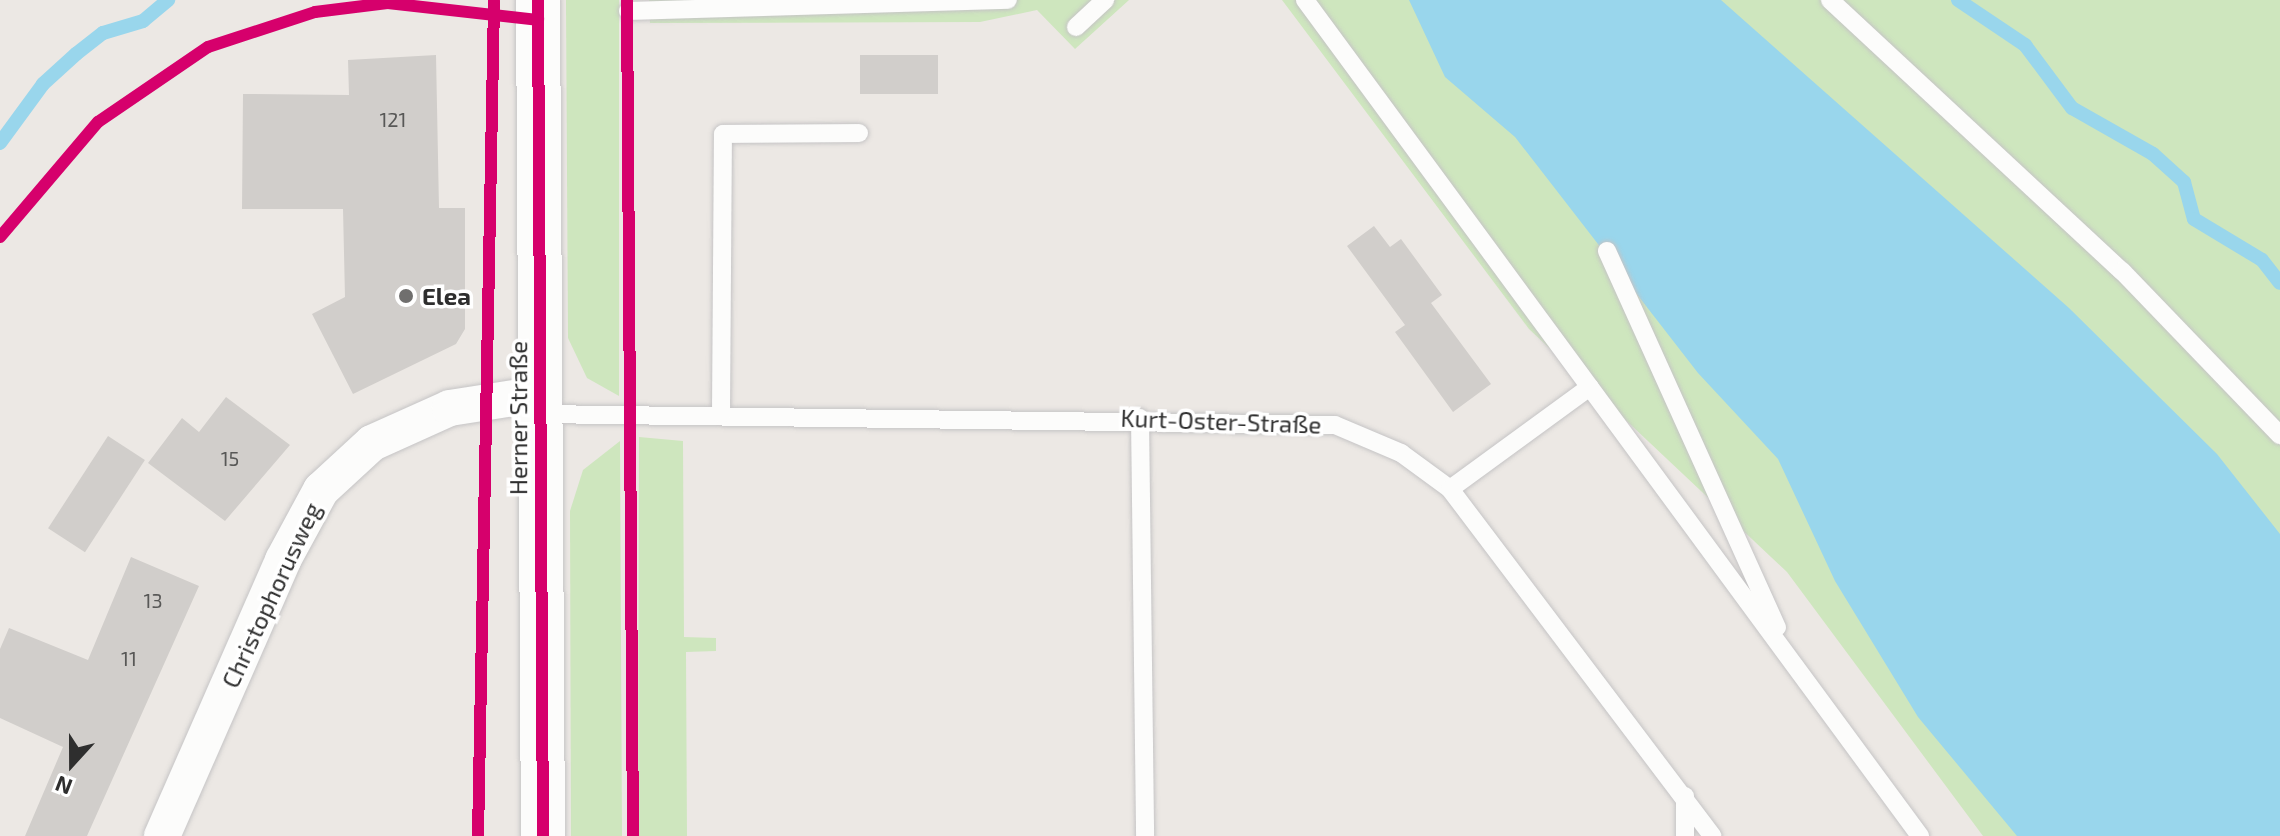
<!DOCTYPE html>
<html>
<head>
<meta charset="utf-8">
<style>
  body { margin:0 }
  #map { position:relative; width:2280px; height:836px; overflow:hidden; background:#ece8e4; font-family:"Exo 2",sans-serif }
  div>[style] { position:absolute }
  .green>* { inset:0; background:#cee6be }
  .water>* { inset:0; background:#99d6ec }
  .stream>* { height:14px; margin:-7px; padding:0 7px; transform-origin:7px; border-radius:7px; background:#99d6ec }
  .building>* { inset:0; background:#d1cecb; transform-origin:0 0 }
  .roads { filter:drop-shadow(0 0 2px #c5c4c5) drop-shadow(0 0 2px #c5c4c5) }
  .lane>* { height:18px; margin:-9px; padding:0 9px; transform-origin:9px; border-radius:9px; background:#fcfcfb }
  .street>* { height:36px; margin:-18px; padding:0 18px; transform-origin:18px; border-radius:18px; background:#fcfcfb }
  .secondary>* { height:44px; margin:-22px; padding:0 22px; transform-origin:22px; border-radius:22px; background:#fcfcfb }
  .cycleway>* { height:12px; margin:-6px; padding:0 6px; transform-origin:6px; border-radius:6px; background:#d6006c }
  .dots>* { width:22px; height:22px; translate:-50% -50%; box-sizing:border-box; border:4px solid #fff; border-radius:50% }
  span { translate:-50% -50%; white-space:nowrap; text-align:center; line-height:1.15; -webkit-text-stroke:7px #fff; paint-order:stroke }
  .number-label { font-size:20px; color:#585857 }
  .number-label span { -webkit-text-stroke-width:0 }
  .poi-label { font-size:24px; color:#2e2e2e; font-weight:700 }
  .left { translate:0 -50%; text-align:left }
  .street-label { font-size:24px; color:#2e2e2e }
  .north { position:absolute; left:32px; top:724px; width:80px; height:80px; -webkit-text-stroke:6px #fff; paint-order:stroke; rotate:201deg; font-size:22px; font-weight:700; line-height:32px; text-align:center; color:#2e2e2e }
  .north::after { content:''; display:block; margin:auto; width:28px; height:36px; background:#2e2e2e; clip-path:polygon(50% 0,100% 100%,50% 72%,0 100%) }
</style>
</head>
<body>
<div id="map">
  <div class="green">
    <div style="clip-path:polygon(566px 0,619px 0,619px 396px,587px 378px,568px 338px)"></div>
    <div style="clip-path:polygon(649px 0,1129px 0,1075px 49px,1037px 10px,980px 22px,650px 23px)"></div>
    <div style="clip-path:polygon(1282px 0,2280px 0,2280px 836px,1983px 836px,1787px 572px,1529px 329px)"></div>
    <div style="clip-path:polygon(639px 437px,683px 441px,684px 637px,716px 638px,716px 651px,686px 652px,687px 836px,638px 836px)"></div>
    <div style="clip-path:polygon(620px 441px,622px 836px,571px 836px,570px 511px,583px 470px)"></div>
  </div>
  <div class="water">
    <div style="clip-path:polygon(1409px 0,1721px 0,2069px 308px,2217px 454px,2280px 534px,2280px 836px,2017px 836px,1918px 717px,1835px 581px,1778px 459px,1698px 373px,1515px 137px,1445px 77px)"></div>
  </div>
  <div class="stream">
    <div style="left:1958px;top:0;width:81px;rotate:33.9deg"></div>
    <div style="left:2025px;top:45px;width:79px;rotate:53.3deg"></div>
    <div style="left:2072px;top:108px;width:93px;rotate:29.6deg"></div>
    <div style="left:2153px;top:154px;width:42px;rotate:42.1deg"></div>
    <div style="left:2184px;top:182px;width:38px;rotate:75deg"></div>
    <div style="left:2194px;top:219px;width:79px;rotate:31.1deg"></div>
    <div style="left:2262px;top:260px;width:29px;rotate:52deg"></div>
    <div style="left:0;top:143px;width:73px;rotate:-53.9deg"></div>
    <div style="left:43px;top:84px;width:45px;rotate:-42.3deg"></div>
    <div style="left:76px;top:54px;width:34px;rotate:-38deg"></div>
    <div style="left:103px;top:33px;width:42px;rotate:-16.7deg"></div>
    <div style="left:143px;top:21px;width:33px;rotate:-40deg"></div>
  </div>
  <div class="building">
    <div style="clip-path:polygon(436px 55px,439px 208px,465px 208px,465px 329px,456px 344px,353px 394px,312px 314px,345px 297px,343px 209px,242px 209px,243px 94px,349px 95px,348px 60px)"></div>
    <div style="left:938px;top:55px;width:39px;height:78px;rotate:90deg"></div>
    <div style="clip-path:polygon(1374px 226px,1390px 247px,1401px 239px,1442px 295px,1431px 303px,1491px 384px,1453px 412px,1395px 332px,1405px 325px,1347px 246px)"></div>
    <div style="clip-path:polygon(226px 397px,290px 445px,225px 521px,148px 463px,182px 418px,199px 432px)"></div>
    <div style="left:108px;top:436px;width:44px;height:110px;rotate:33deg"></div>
    <div style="clip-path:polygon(131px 557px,199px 586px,87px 836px,25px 836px,63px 747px,0 718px,0 649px,9px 628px,88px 660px)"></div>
  </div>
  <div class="roads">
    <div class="lane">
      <div style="left:1305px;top:0;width:1038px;rotate:53.66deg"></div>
      <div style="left:1830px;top:0;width:398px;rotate:42.9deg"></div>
      <div style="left:2122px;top:271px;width:228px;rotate:46.1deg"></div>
      <div style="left:628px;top:11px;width:380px;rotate:-1.7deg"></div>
      <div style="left:1076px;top:27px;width:40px;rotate:-43deg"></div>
      <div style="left:1607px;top:251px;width:413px;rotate:65.7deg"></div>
      <div style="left:540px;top:414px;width:795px;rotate:0.79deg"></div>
      <div style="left:1335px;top:425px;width:72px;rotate:23deg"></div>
      <div style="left:1401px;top:453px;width:61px;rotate:36.3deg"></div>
      <div style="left:1450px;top:489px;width:435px;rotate:52.9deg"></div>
      <div style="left:721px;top:414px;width:280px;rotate:-89.6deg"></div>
      <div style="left:723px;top:134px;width:136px;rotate:-0.4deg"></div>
      <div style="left:1140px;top:418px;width:418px;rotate:89.3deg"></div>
      <div style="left:1450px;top:489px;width:173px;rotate:-36.1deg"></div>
      <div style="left:1685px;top:836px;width:40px;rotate:-90deg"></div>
    </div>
    <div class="street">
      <div style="left:162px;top:836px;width:301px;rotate:-66.3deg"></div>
      <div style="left:283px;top:560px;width:80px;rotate:-61.5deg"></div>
      <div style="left:321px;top:490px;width:69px;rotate:-42.7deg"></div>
      <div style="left:372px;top:443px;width:85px;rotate:-24.2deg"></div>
      <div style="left:450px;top:408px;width:90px;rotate:-8.9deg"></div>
    </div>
    <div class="secondary">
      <div style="left:538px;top:0;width:836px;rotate:89.66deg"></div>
    </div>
  </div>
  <div class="cycleway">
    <div style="left:538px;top:0;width:836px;rotate:89.66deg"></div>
    <div style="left:627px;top:0;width:836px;rotate:89.59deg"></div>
    <div style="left:0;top:237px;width:151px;rotate:-49.6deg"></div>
    <div style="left:98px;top:122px;width:133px;rotate:-34.3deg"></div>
    <div style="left:208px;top:47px;width:113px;rotate:-18.1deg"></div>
    <div style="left:315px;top:12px;width:73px;rotate:-7.1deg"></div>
    <div style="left:387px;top:3px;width:152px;rotate:6.4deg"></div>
    <div style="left:478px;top:836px;width:836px;rotate:-88.9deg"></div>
  </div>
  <div class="dots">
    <div style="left:406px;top:296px;background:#706f6e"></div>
  </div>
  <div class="number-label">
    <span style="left:393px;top:119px">121</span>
    <span style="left:230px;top:458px">15</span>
    <span style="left:153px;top:600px">13</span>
    <span style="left:129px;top:658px">11</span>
  </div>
  <div class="poi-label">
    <span class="left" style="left:422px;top:296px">Elea</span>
  </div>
  <div class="street-label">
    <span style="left:518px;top:418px;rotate:-90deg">Herner Straße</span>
    <span style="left:1221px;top:421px;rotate:2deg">Kurt-Oster-Straße</span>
    <span style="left:271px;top:595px;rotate:-65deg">Christophorusweg</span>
  </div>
  <div class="north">N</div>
</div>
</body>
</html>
